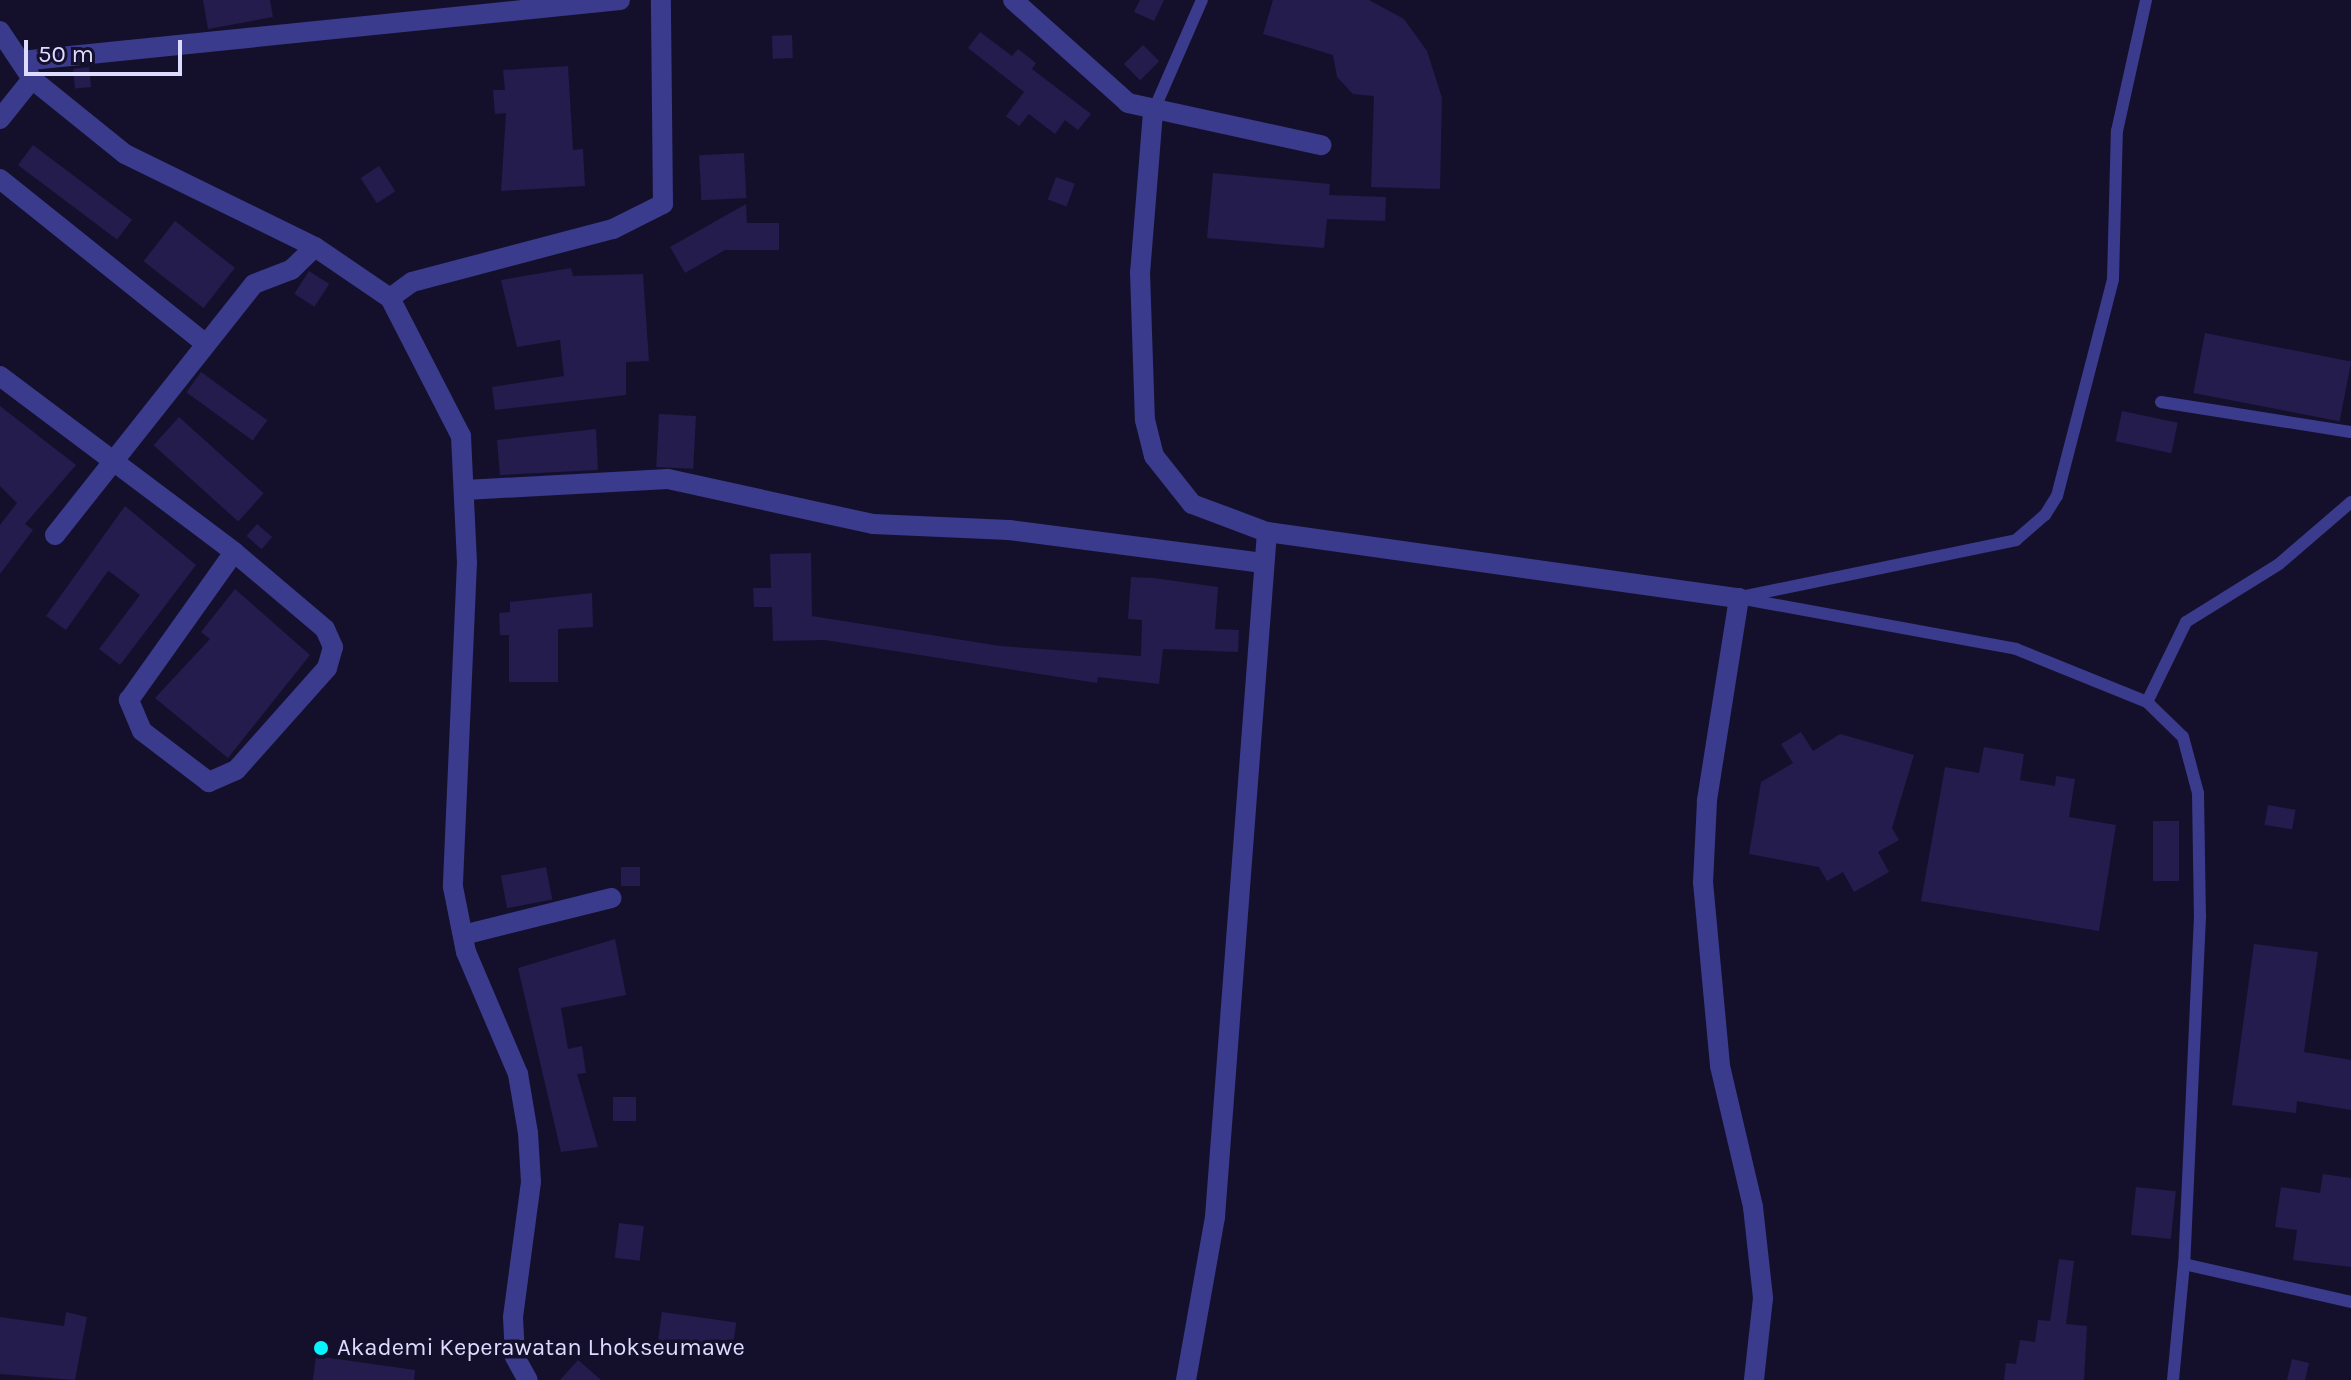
<!DOCTYPE html>
<html>
<head>
<meta charset="utf-8">
<style>
  body { margin:0 }
  #map { position:relative; width:2351px; height:1380px; overflow:hidden; background:#14102c; font-family:Karla,sans-serif }
  div>[style] { position:absolute }
  .building>* { inset:0; background:#231c4d; transform-origin:0 0 }
  .lane>* { height:12px; margin:-6px; padding:0 6px; transform-origin:6px; border-radius:6px; background:#3a3b8c }
  .street>* { height:20px; margin:-10px; padding:0 10px; transform-origin:10px; border-radius:10px; background:#3a3b8c }
  .dots>* { width:22px; height:22px; translate:-50% -50%; box-sizing:border-box; border:4px solid #14102c; border-radius:50% }
  span { translate:-50% -50%; white-space:nowrap; text-align:center; line-height:1.15; -webkit-text-stroke:7px #14102c; paint-order:stroke }
  .poi-label { font-size:24px; color:#dddbff }
  .left { translate:0 -50%; text-align:left }
  .scale { position:absolute; left:24px; top:40px; width:158px; height:36px; box-sizing:border-box; border:4px solid #dddbff; border-top:0; padding-left:10px; font-size:24px; line-height:28px; white-space:nowrap; color:#dddbff; -webkit-text-stroke:6px #14102c; paint-order:stroke }
</style>
</head>
<body>
<div id="map">
  <div class="building">
    <div style="clip-path:polygon(203px 0,270px 0,273px 17px,208px 29px)"></div>
    <div style="clip-path:polygon(1140px 0,1164px 0,1154px 21px,1134px 12px)"></div>
    <div style="clip-path:polygon(1273px 0,1369px 0,1404px 19px,1427px 51px,1442px 98px,1440px 189px,1371px 187px,1374px 96px,1353px 94px,1337px 77px,1333px 55px,1263px 34px)"></div>
    <div style="clip-path:polygon(980px 32px,1012px 56px,1018px 49px,1036px 63px,1032px 69px,1091px 114px,1078px 130px,1065px 120px,1055px 134px,1029px 114px,1019px 126px,1006px 116px,1024px 92px,968px 48px)"></div>
    <div style="left:792px;top:35px;width:23px;height:20px;rotate:88deg"></div>
    <div style="left:1143px;top:45px;width:23px;height:27px;rotate:45deg"></div>
    <div style="clip-path:polygon(568px 66px,573px 150px,583px 149px,585px 186px,501px 191px,506px 113px,495px 114px,493px 90px,505px 90px,503px 70px)"></div>
    <div style="left:89px;top:67px;width:20px;height:16px;rotate:84deg"></div>
    <div style="left:33px;top:145px;width:124px;height:25px;rotate:37deg"></div>
    <div style="left:744px;top:153px;width:45px;height:45px;rotate:87deg"></div>
    <div style="left:379px;top:166px;width:30px;height:22px;rotate:57deg"></div>
    <div style="clip-path:polygon(1213px 173px,1330px 184px,1329px 195px,1386px 197px,1385px 221px,1327px 219px,1324px 248px,1207px 238px)"></div>
    <div style="left:1056px;top:177px;width:20px;height:24px;rotate:20deg"></div>
    <div style="clip-path:polygon(746px 204px,747px 223px,779px 223px,779px 250px,725px 250px,685px 273px,670px 247px)"></div>
    <div style="left:175px;top:221px;width:76px;height:51px;rotate:38deg"></div>
    <div style="clip-path:polygon(571px 268px,573px 276px,643px 274px,649px 361px,626px 362px,626px 395px,495px 410px,492px 387px,564px 376px,560px 340px,517px 347px,501px 280px)"></div>
    <div style="left:309px;top:271px;width:24px;height:27px;rotate:33deg"></div>
    <div style="left:2205px;top:333px;width:149px;height:61px;rotate:11deg"></div>
    <div style="left:201px;top:372px;width:82px;height:25px;rotate:36deg"></div>
    <div style="clip-path:polygon(0 406px,76px 465px,25px 524px,33px 530px,0 574px,0 525px,17px 503px,0 486px)"></div>
    <div style="left:2122px;top:411px;width:57px;height:31px;rotate:12deg"></div>
    <div style="left:659px;top:414px;width:37px;height:53px;rotate:3deg"></div>
    <div style="left:179px;top:417px;width:114px;height:38px;rotate:42deg"></div>
    <div style="clip-path:polygon(596px 429px,598px 470px,500px 475px,497px 440px)"></div>
    <div style="clip-path:polygon(125px 506px,196px 565px,120px 665px,99px 649px,140px 595px,113px 574px,108px 571px,66px 630px,46px 616px)"></div>
    <div style="left:257px;top:524px;width:20px;height:16px;rotate:41deg"></div>
    <div style="clip-path:polygon(811px 553px,812px 616px,1000px 646px,1141px 656px,1142px 620px,1128px 619px,1131px 577px,1154px 578px,1218px 587px,1215px 629px,1239px 630px,1238px 652px,1163px 649px,1159px 684px,1098px 677px,1097px 683px,825px 640px,773px 641px,772px 607px,754px 607px,753px 588px,771px 588px,770px 554px)"></div>
    <div style="clip-path:polygon(235px 589px,310px 655px,228px 758px,155px 698px,210px 639px,201px 632px)"></div>
    <div style="clip-path:polygon(592px 593px,593px 627px,558px 629px,558px 682px,509px 682px,509px 635px,500px 635px,499px 613px,510px 612px,510px 602px)"></div>
    <div style="clip-path:polygon(1801px 732px,1813px 751px,1840px 734px,1914px 755px,1892px 828px,1899px 840px,1878px 852px,1889px 872px,1854px 892px,1843px 872px,1827px 881px,1819px 867px,1749px 854px,1761px 782px,1793px 763px,1781px 744px)"></div>
    <div style="clip-path:polygon(1984px 747px,2024px 754px,2020px 780px,2055px 786px,2056px 776px,2075px 779px,2069px 817px,2116px 825px,2099px 931px,1921px 901px,1945px 767px,1979px 773px)"></div>
    <div style="left:2268px;top:805px;width:28px;height:20px;rotate:10deg"></div>
    <div style="left:2153px;top:821px;width:26px;height:60px"></div>
    <div style="left:546px;top:867px;width:33px;height:46px;rotate:79deg"></div>
    <div style="left:640px;top:867px;width:19px;height:19px;rotate:90deg"></div>
    <div style="clip-path:polygon(615px 939px,626px 995px,561px 1008px,568px 1049px,582px 1046px,586px 1073px,577px 1074px,598px 1147px,561px 1152px,518px 968px)"></div>
    <div style="clip-path:polygon(2254px 944px,2318px 952px,2304px 1052px,2351px 1060px,2351px 1110px,2297px 1101px,2296px 1113px,2232px 1105px)"></div>
    <div style="left:613px;top:1097px;width:23px;height:24px"></div>
    <div style="clip-path:polygon(2323px 1174px,2351px 1178px,2351px 1267px,2293px 1260px,2297px 1230px,2275px 1227px,2281px 1187px,2320px 1193px)"></div>
    <div style="left:2136px;top:1187px;width:40px;height:48px;rotate:6deg"></div>
    <div style="left:619px;top:1223px;width:25px;height:35px;rotate:7deg"></div>
    <div style="clip-path:polygon(2059px 1259px,2074px 1261px,2066px 1324px,2087px 1326px,2084px 1380px,2004px 1380px,2006px 1363px,2016px 1364px,2020px 1340px,2035px 1342px,2038px 1320px,2050px 1321px)"></div>
    <div style="clip-path:polygon(66px 1312px,87px 1317px,75px 1380px,0 1374px,0 1317px,64px 1326px)"></div>
    <div style="left:662px;top:1312px;width:75px;height:36px;rotate:8deg"></div>
    <div style="clip-path:polygon(316px 1356px,415px 1370px,414px 1380px,313px 1380px)"></div>
    <div style="clip-path:polygon(2292px 1359px,2309px 1363px,2305px 1380px,2287px 1380px)"></div>
    <div style="clip-path:polygon(578px 1360px,601px 1380px,560px 1380px)"></div>
  </div>
  <div class="lane">
    <div style="left:1153px;top:112px;width:122px;rotate:-66.4deg"></div>
    <div style="left:2161px;top:402px;width:192px;rotate:9deg"></div>
    <div style="left:1746px;top:596px;width:276px;rotate:-11.7deg"></div>
    <div style="left:2016px;top:540px;width:38px;rotate:-41deg"></div>
    <div style="left:2045px;top:515px;width:22px;rotate:-58deg"></div>
    <div style="left:2057px;top:496px;width:224px;rotate:-75.5deg"></div>
    <div style="left:2113px;top:279px;width:148px;rotate:-88.5deg"></div>
    <div style="left:2117px;top:131px;width:134px;rotate:-77.5deg"></div>
    <div style="left:1739px;top:598px;width:282px;rotate:10.4deg"></div>
    <div style="left:2016px;top:649px;width:141px;rotate:22deg"></div>
    <div style="left:2147px;top:702px;width:50px;rotate:44.2deg"></div>
    <div style="left:2183px;top:737px;width:58px;rotate:75deg"></div>
    <div style="left:2198px;top:793px;width:123px;rotate:89.1deg"></div>
    <div style="left:2200px;top:916px;width:348px;rotate:92.6deg"></div>
    <div style="left:2147px;top:702px;width:89px;rotate:-64deg"></div>
    <div style="left:2186px;top:622px;width:110px;rotate:-31.9deg"></div>
    <div style="left:2279px;top:564px;width:95px;rotate:-40.7deg"></div>
    <div style="left:2173px;top:1380px;width:117px;rotate:-84.6deg"></div>
    <div style="left:2184px;top:1264px;width:171px;rotate:12.8deg"></div>
  </div>
  <div class="street">
    <div style="left:1013px;top:0;width:154px;rotate:41.8deg"></div>
    <div style="left:1128px;top:103px;width:198px;rotate:12.3deg"></div>
    <div style="left:0;top:31px;width:58px;rotate:56.3deg"></div>
    <div style="left:32px;top:79px;width:119px;rotate:38.9deg"></div>
    <div style="left:125px;top:154px;width:212px;rotate:26.1deg"></div>
    <div style="left:315px;top:247px;width:91px;rotate:34.2deg"></div>
    <div style="left:390px;top:298px;width:155px;rotate:62.8deg"></div>
    <div style="left:461px;top:436px;width:126px;rotate:87.3deg"></div>
    <div style="left:467px;top:562px;width:325px;rotate:92.5deg"></div>
    <div style="left:453px;top:887px;width:66px;rotate:78.7deg"></div>
    <div style="left:466px;top:952px;width:133px;rotate:66.9deg"></div>
    <div style="left:518px;top:1074px;width:60px;rotate:80.4deg"></div>
    <div style="left:528px;top:1133px;width:49px;rotate:86.5deg"></div>
    <div style="left:531px;top:1182px;width:136px;rotate:97.6deg"></div>
    <div style="left:513px;top:1317px;width:40px;rotate:87.1deg"></div>
    <div style="left:515px;top:1357px;width:26px;rotate:61deg"></div>
    <div style="left:21px;top:61px;width:602px;rotate:-5.81deg"></div>
    <div style="left:1153px;top:112px;width:161px;rotate:94.6deg"></div>
    <div style="left:1140px;top:272px;width:148px;rotate:88.1deg"></div>
    <div style="left:1145px;top:420px;width:37px;rotate:76deg"></div>
    <div style="left:1154px;top:456px;width:61px;rotate:51.6deg"></div>
    <div style="left:1192px;top:504px;width:80px;rotate:20.5deg"></div>
    <div style="left:1267px;top:532px;width:477px;rotate:8deg"></div>
    <div style="left:1739px;top:598px;width:206px;rotate:99deg"></div>
    <div style="left:1707px;top:801px;width:81px;rotate:92.8deg"></div>
    <div style="left:1703px;top:882px;width:185px;rotate:84.7deg"></div>
    <div style="left:1720px;top:1066px;width:145px;rotate:76.8deg"></div>
    <div style="left:1753px;top:1207px;width:92px;rotate:83.7deg"></div>
    <div style="left:1763px;top:1298px;width:82px;rotate:96.3deg"></div>
    <div style="left:0;top:119px;width:51px;rotate:-51.3deg"></div>
    <div style="left:0;top:179px;width:263px;rotate:38.7deg"></div>
    <div style="left:390px;top:298px;width:27px;rotate:-36deg"></div>
    <div style="left:412px;top:282px;width:208px;rotate:-14.8deg"></div>
    <div style="left:613px;top:229px;width:56px;rotate:-26.6deg"></div>
    <div style="left:663px;top:204px;width:204px;rotate:-90.6deg"></div>
    <div style="left:0;top:376px;width:293px;rotate:36.9deg"></div>
    <div style="left:234px;top:552px;width:119px;rotate:40.2deg"></div>
    <div style="left:325px;top:629px;width:20px;rotate:66deg"></div>
    <div style="left:333px;top:647px;width:22px;rotate:106deg"></div>
    <div style="left:327px;top:668px;width:137px;rotate:131.7deg"></div>
    <div style="left:236px;top:770px;width:30px;rotate:156deg"></div>
    <div style="left:209px;top:782px;width:84px;rotate:-142.7deg"></div>
    <div style="left:142px;top:731px;width:34px;rotate:-113deg"></div>
    <div style="left:129px;top:700px;width:181px;rotate:-54.6deg"></div>
    <div style="left:465px;top:490px;width:203px;rotate:-3.1deg"></div>
    <div style="left:668px;top:479px;width:210px;rotate:12.4deg"></div>
    <div style="left:873px;top:524px;width:136px;rotate:2.5deg"></div>
    <div style="left:1009px;top:530px;width:256px;rotate:7.4deg"></div>
    <div style="left:55px;top:535px;width:320px;rotate:-51.6deg"></div>
    <div style="left:254px;top:284px;width:40px;rotate:-21deg"></div>
    <div style="left:291px;top:270px;width:33px;rotate:-44deg"></div>
    <div style="left:463px;top:935px;width:153px;rotate:-14deg"></div>
    <div style="left:1186px;top:1380px;width:166px;rotate:-79.9deg"></div>
    <div style="left:1215px;top:1217px;width:687px;rotate:-85.66deg"></div>
  </div>
  <div class="dots">
    <div style="left:321px;top:1348px;background:#07f3ff"></div>
  </div>
  <div class="poi-label">
    <span class="left" style="left:337px;top:1348px">Akademi Keperawatan Lhokseumawe</span>
  </div>
  <div class="scale">50 m</div>
</div>
</body>
</html>
